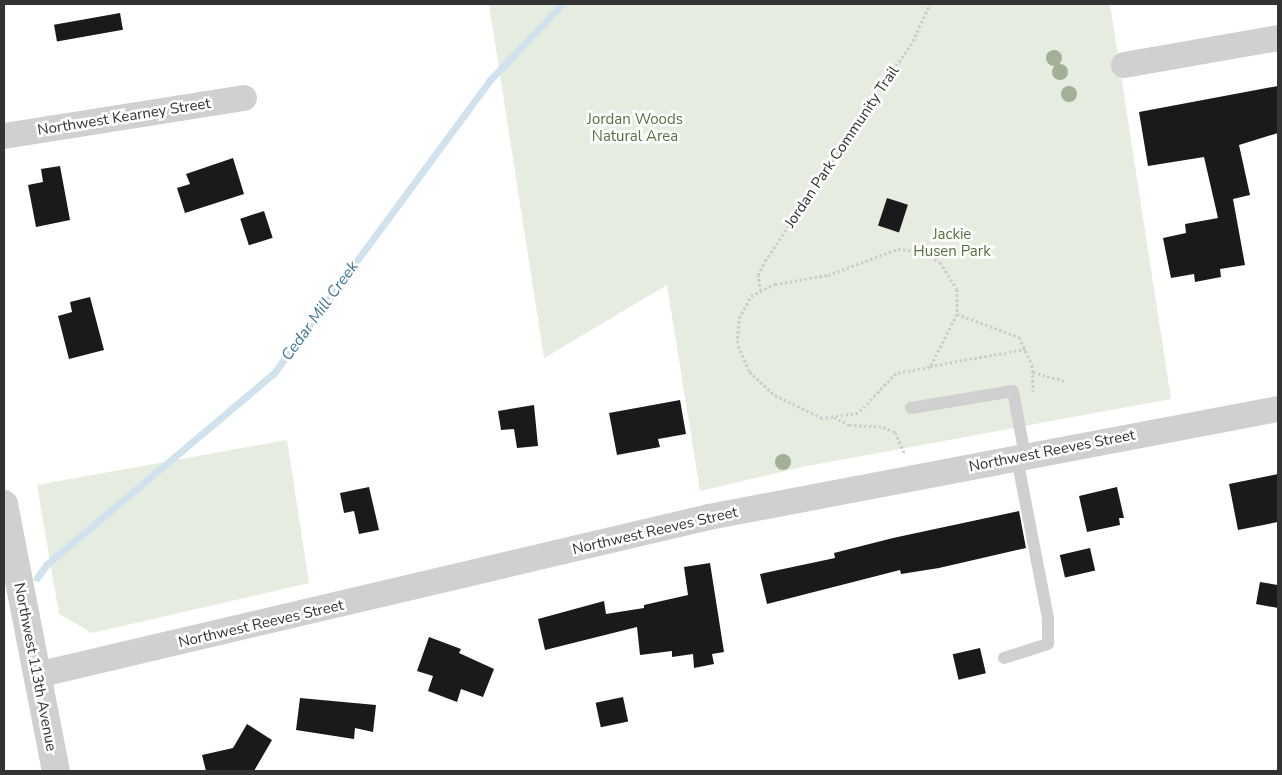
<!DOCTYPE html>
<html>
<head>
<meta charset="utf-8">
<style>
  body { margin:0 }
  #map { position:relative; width:1282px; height:775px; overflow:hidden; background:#fff; font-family:"Nunito Sans",sans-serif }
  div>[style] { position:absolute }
  .green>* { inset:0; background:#e6ecdf }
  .stream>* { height:7px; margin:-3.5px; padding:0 3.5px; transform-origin:3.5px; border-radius:3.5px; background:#cfe2ee }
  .building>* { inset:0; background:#1a1a1a; transform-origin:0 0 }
  .path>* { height:3px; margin-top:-1.5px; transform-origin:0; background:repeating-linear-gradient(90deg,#cdcdcd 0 2.5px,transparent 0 5px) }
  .service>* { height:12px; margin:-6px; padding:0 6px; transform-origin:6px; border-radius:6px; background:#d0d0d0 }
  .minor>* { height:26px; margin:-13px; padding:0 13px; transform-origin:13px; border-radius:13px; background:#d0d0d0 }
  .tertiary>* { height:28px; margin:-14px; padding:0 14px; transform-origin:14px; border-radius:14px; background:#d0d0d0 }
  .trees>* { width:16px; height:16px; margin:-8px; border-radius:50%; background:#a2b095 }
  span { translate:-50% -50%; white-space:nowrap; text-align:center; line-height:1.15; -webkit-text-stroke:5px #fff; paint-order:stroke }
  .street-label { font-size:15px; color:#333 }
  .park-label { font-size:15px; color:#56703f }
  .water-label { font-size:16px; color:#3f7597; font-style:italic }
  .frame { position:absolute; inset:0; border:5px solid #333; pointer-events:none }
</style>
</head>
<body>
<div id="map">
  <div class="green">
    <div style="clip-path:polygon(489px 4px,1110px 4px,1171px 399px,802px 467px,700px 491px,667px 285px,544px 358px)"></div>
    <div style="clip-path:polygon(287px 440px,309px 583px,92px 633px,59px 614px,37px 485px)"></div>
  </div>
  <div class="stream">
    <div style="left:37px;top:578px;width:16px;rotate:-55deg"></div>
    <div style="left:46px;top:565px;width:298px;rotate:-40.1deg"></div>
    <div style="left:274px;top:373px;width:364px;rotate:-53.6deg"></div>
    <div style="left:490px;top:80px;width:105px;rotate:-46.5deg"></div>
  </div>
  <div class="building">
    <div style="left:120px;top:13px;width:17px;height:67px;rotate:80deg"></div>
    <div style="clip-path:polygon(1278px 86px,1278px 133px,1239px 145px,1250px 195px,1233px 199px,1245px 265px,1220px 269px,1221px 277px,1195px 282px,1194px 274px,1171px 278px,1163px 238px,1186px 233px,1185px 224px,1218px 218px,1204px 157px,1148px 166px,1139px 112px)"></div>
    <div style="clip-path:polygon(233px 158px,244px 194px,185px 213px,177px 188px,190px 184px,186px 174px)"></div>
    <div style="clip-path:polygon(60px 166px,70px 220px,36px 227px,28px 185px,43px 182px,41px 169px)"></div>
    <div style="left:887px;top:198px;width:22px;height:29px;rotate:18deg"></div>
    <div style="left:264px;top:211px;width:28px;height:25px;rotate:72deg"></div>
    <div style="clip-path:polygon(90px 297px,104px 350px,69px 359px,58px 316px,72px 312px,70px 302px)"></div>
    <div style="clip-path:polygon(680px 400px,686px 434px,658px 439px,660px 447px,617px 455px,609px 413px)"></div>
    <div style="clip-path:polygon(534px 405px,538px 446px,517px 448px,514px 429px,501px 430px,498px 411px)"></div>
    <div style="clip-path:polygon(1278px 474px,1278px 522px,1238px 530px,1229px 484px)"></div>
    <div style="clip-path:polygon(369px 487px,379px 530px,359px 534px,354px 511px,344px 513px,340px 493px)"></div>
    <div style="clip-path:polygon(1117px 487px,1124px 518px,1119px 518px,1120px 525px,1087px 532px,1079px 496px)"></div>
    <div style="clip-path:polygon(1019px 511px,1026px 548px,939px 568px,901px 574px,900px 570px,767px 604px,760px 574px,835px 558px,834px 553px,893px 538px)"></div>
    <div style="left:1090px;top:548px;width:23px;height:31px;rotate:77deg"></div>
    <div style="clip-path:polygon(710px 563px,724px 652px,712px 654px,714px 664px,694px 668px,693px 654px,672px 657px,672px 651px,640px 655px,637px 627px,545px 650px,538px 619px,604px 601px,606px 614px,644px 608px,644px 605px,688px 595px,684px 567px)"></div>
    <div style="clip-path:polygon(1260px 582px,1278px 585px,1278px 608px,1256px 604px)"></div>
    <div style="clip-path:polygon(429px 637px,461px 649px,459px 653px,494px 669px,483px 697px,461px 689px,457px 702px,428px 691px,433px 676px,417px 671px)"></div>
    <div style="left:980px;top:648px;width:26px;height:28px;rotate:77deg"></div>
    <div style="left:623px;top:697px;width:25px;height:28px;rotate:78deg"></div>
    <div style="clip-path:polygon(300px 698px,376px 705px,373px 732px,355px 728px,354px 739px,296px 730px)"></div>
    <div style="clip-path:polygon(247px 724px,272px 740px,254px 771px,206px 771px,202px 755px,233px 748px)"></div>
  </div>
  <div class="path">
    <div style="left:761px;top:291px;width:16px;rotate:-101deg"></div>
    <div style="left:758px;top:275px;width:16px;rotate:-63deg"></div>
    <div style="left:765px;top:261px;width:265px;rotate:-56.1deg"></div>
    <div style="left:913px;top:41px;width:41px;rotate:-65.3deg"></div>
    <div style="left:957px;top:314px;width:59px;rotate:117deg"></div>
    <div style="left:930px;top:367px;width:35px;rotate:170deg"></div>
    <div style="left:896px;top:373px;width:55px;rotate:133.5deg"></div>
    <div style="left:858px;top:413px;width:36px;rotate:172deg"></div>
    <div style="left:822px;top:418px;width:55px;rotate:-153.9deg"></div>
    <div style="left:773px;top:394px;width:33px;rotate:-136deg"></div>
    <div style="left:749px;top:371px;width:30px;rotate:-113deg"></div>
    <div style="left:737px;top:343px;width:25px;rotate:-85deg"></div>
    <div style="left:739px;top:318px;width:25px;rotate:-61deg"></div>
    <div style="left:751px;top:296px;width:27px;rotate:-27deg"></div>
    <div style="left:775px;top:284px;width:54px;rotate:-9.6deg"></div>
    <div style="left:828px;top:275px;width:75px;rotate:-20.4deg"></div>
    <div style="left:898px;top:249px;width:23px;rotate:7deg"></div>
    <div style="left:921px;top:252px;width:21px;rotate:28deg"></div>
    <div style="left:940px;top:262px;width:32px;rotate:58deg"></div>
    <div style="left:957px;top:289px;width:25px;rotate:90deg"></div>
    <div style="left:957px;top:314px;width:66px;rotate:20.4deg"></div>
    <div style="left:1019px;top:337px;width:31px;rotate:65deg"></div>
    <div style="left:1032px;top:365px;width:26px;rotate:88deg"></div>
    <div style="left:930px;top:366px;width:97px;rotate:-10.1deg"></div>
    <div style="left:1033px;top:372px;width:33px;rotate:16deg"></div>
    <div style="left:834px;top:417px;width:17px;rotate:28deg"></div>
    <div style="left:849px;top:425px;width:34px;rotate:3deg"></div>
    <div style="left:883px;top:427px;width:13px;rotate:23deg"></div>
    <div style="left:895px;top:432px;width:24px;rotate:66deg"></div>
  </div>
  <div class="service">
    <div style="left:911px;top:408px;width:103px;rotate:-9.5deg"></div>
    <div style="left:1013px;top:391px;width:66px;rotate:79.5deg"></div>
    <div style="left:1004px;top:658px;width:46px;rotate:-17.7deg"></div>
    <div style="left:1048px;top:644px;width:26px;rotate:-90deg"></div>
    <div style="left:1048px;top:618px;width:163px;rotate:-101deg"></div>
  </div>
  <div class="minor">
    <div style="left:1124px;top:65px;width:156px;rotate:-9.9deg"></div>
    <div style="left:4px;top:136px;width:243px;rotate:-9deg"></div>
    <div style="left:37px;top:675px;width:690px;rotate:-13.23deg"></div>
    <div style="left:709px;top:517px;width:579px;rotate:-10.75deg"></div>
  </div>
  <div class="tertiary">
    <div style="left:4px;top:504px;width:272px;rotate:79deg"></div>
  </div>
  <div class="trees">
    <div style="left:1054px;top:58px"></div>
    <div style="left:1060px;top:72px"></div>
    <div style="left:1069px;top:94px"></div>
    <div style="left:783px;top:462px"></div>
  </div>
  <div class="street-label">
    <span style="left:124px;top:117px;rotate:-9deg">Northwest Kearney Street</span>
    <span style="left:842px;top:147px;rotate:-56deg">Jordan Park Community Trail</span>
    <span style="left:1052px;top:451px;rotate:-11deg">Northwest Reeves Street</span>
    <span style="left:655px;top:531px;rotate:-13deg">Northwest Reeves Street</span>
    <span style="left:261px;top:624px;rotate:-13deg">Northwest Reeves Street</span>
    <span style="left:35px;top:667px;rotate:79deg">Northwest 113th Avenue</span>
  </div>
  <div class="park-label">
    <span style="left:635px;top:128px">Jordan Woods<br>Natural Area</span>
    <span style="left:952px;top:243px">Jackie<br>Husen Park</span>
  </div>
  <div class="water-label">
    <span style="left:320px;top:311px;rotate:-54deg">Cedar Mill Creek</span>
  </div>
  <div class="frame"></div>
</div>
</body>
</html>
